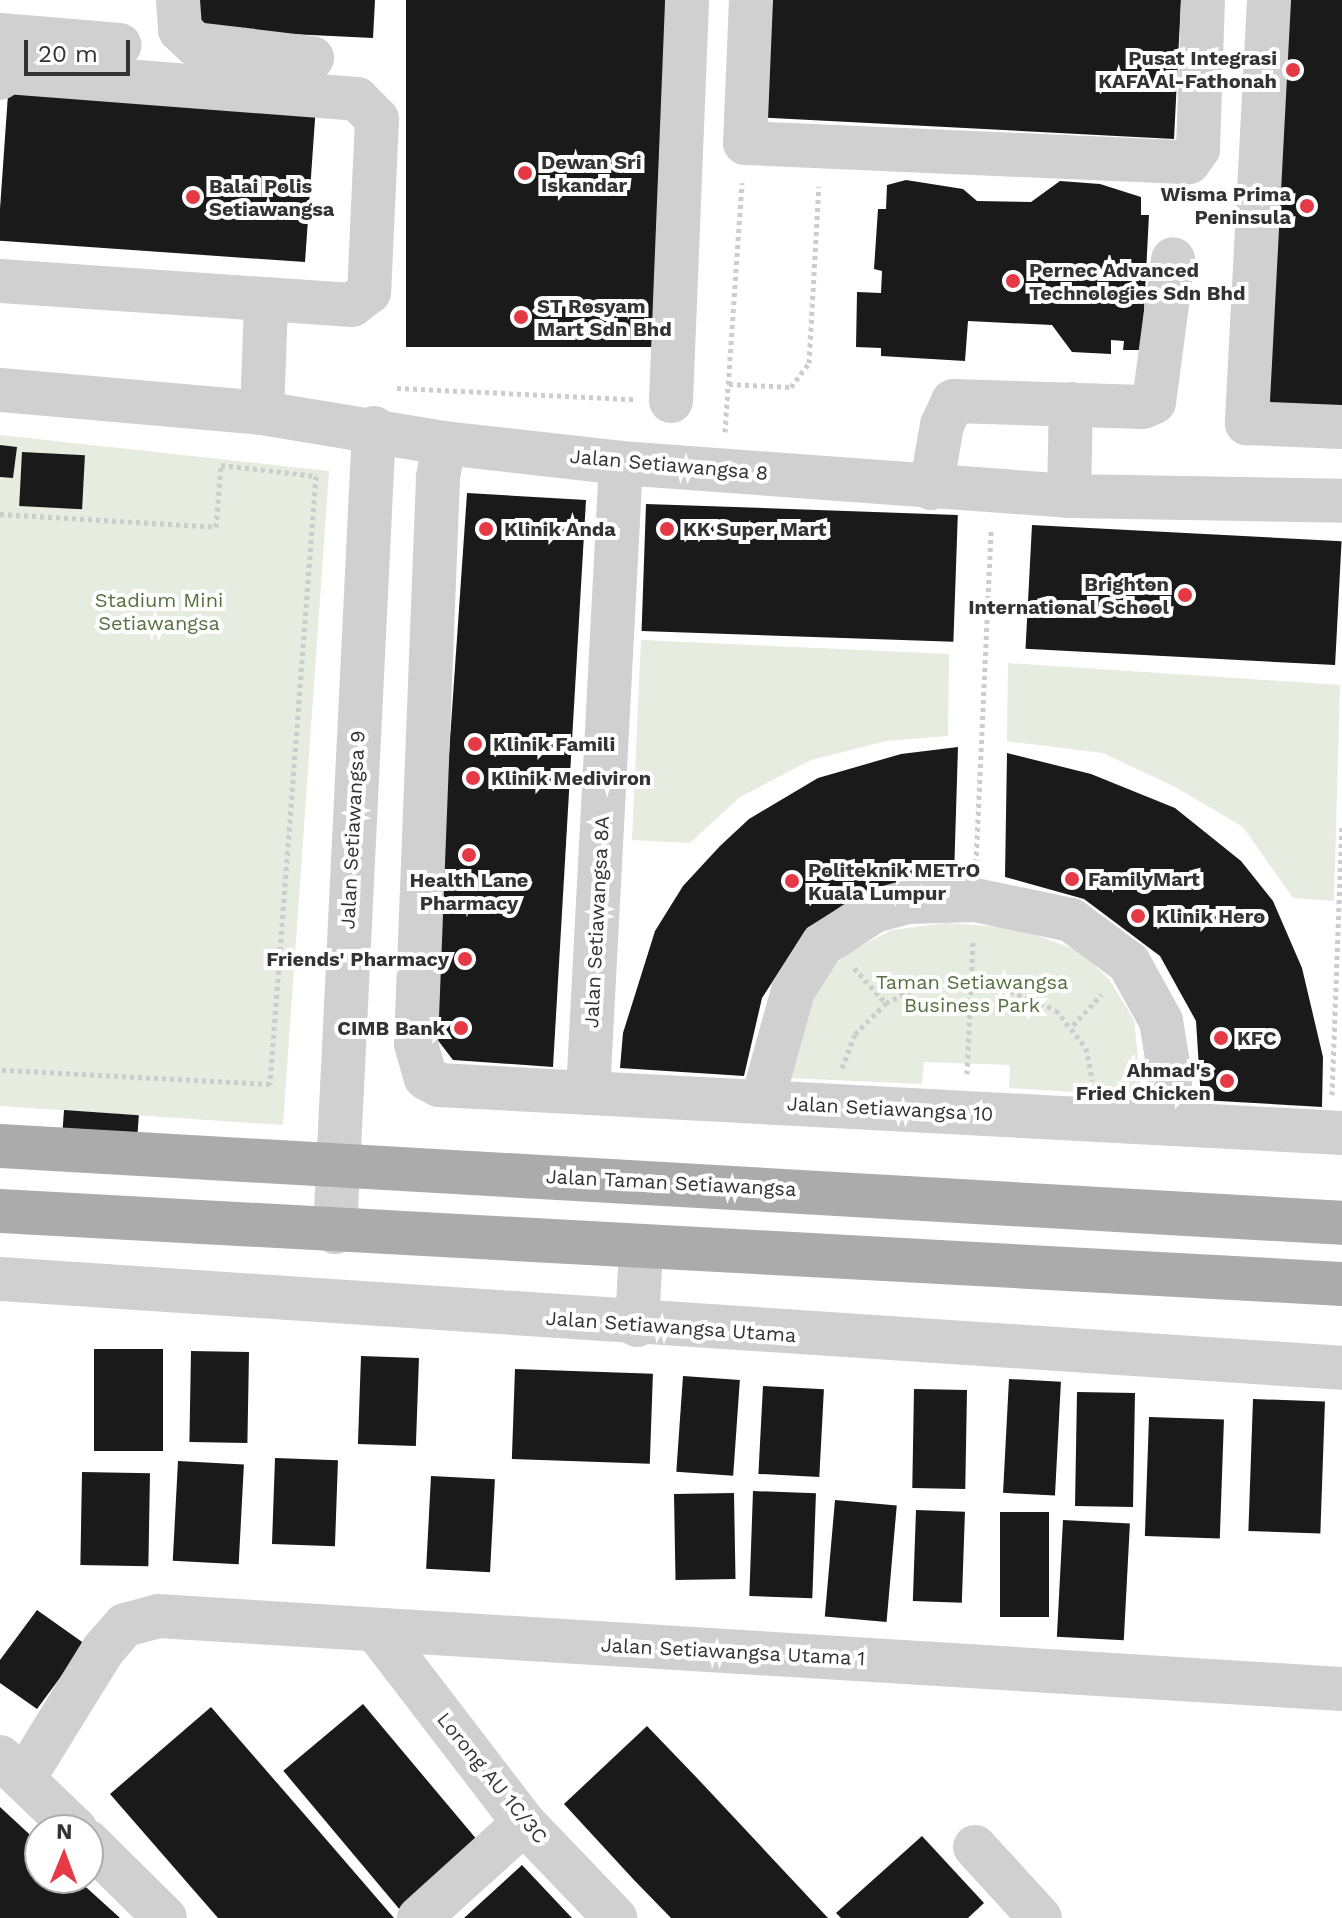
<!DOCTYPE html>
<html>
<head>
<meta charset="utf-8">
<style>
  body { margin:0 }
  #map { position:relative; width:1342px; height:1918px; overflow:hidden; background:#fff; font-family:"Work Sans",sans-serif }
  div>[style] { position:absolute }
  .green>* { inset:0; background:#e6ecdf }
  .building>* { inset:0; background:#1a1a1a; transform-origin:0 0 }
  .path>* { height:5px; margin-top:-2.5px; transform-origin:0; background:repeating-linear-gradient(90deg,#cdcdcd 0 4px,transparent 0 8px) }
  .minor>* { height:44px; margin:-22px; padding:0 22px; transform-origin:22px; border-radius:22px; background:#d0d0d0 }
  .major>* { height:44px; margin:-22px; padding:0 22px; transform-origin:22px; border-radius:22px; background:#ababab }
  .dots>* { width:22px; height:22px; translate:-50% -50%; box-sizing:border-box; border:4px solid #fff; border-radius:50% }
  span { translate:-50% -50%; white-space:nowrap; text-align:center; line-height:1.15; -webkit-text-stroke:8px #fff; paint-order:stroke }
  .poi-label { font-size:20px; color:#333; font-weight:700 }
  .right { translate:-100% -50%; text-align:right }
  .left { translate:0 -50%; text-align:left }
  .street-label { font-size:20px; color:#333 }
  .park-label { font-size:20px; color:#56703f }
  .north { position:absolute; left:24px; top:1814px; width:80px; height:80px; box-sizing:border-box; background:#fff; border:2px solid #adadad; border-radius:50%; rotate:1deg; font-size:22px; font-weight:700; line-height:32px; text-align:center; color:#333 }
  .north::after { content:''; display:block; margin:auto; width:28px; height:36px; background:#e63946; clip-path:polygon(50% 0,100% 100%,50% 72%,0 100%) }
  .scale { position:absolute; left:24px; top:40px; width:106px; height:36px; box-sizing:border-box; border:4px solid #333; border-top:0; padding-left:10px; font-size:24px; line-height:28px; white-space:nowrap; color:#333; -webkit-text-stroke:6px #fff; paint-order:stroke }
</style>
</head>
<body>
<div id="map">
  <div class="green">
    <div style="clip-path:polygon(0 435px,329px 471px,283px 1125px,0 1106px)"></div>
    <div style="clip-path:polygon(641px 640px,949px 654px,948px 736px,886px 741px,811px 760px,740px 797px,690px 843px,632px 840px)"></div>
    <div style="clip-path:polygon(1008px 663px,1340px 685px,1334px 901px,1293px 898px,1243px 827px,1177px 788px,1103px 753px,1007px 741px)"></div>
    <div style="clip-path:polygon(945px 923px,1017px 928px,1079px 951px,1109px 979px,1134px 1020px,1142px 1096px,1009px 1088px,1010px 1065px,924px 1062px,922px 1084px,788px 1078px,806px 1013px,831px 969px,850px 951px,892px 930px)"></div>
  </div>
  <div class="building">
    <div style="clip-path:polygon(187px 0,375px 0,373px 38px,186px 29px)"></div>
    <div style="left:406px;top:0;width:259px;height:347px"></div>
    <div style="clip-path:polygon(760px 0,1181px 0,1174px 139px,754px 117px)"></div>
    <div style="clip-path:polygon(1284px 0,1342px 0,1342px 416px,1261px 412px)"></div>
    <div style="left:9px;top:80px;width:308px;height:161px;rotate:4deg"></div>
    <div style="clip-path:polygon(906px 180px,963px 189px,977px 201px,1031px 202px,1060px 181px,1100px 184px,1141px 197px,1141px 215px,1149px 215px,1142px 350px,1123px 350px,1124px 341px,1111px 340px,1111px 354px,1072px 352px,1052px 325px,968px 321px,965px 361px,881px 356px,881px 348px,856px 347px,857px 292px,881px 293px,882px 271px,874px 269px,878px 209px,886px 209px,887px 185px)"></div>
    <div style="clip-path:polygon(0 445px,17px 447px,13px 478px,0 477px)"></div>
    <div style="left:22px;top:452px;width:63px;height:54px;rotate:3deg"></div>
    <div style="clip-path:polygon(467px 493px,586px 500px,553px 1067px,453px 1060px,430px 1030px)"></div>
    <div style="left:646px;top:504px;width:312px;height:127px;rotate:2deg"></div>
    <div style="left:1032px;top:525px;width:310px;height:124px;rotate:3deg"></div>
    <div style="clip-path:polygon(958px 747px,954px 877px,915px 884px,833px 912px,807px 928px,762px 998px,744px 1076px,620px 1068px,623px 1033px,655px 931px,683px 886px,720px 846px,749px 819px,818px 778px,901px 754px)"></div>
    <div style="clip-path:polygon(1007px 753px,1091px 774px,1175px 808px,1241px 861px,1273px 901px,1302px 968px,1323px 1057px,1322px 1107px,1201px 1100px,1196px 1021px,1160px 956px,1084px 899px,1005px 877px)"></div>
    <div style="left:64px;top:1110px;width:75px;height:23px;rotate:4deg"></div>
    <div style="left:94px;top:1349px;width:69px;height:102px"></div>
    <div style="left:191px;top:1351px;width:58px;height:91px;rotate:1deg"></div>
    <div style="left:361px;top:1356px;width:58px;height:88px;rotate:2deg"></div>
    <div style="left:515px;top:1369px;width:138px;height:90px;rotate:2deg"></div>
    <div style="left:683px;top:1376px;width:57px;height:96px;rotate:4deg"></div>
    <div style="left:1009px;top:1379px;width:52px;height:114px;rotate:3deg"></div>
    <div style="left:763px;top:1386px;width:61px;height:88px;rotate:3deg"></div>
    <div style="left:914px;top:1389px;width:53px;height:99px;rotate:1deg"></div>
    <div style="left:1077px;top:1392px;width:58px;height:114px;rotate:1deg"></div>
    <div style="left:1253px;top:1399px;width:72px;height:132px;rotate:2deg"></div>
    <div style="left:1149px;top:1417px;width:75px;height:119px;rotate:2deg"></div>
    <div style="left:275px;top:1458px;width:63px;height:86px;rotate:2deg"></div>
    <div style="left:178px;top:1461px;width:66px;height:100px;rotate:3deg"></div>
    <div style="left:82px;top:1472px;width:68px;height:93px;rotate:1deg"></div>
    <div style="left:431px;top:1476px;width:64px;height:93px;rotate:3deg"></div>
    <div style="left:753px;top:1491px;width:63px;height:105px;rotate:2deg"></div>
    <div style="left:734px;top:1493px;width:86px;height:60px;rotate:89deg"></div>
    <div style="left:835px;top:1500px;width:62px;height:117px;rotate:5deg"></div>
    <div style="left:916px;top:1510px;width:49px;height:91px;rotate:2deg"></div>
    <div style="left:1000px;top:1512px;width:49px;height:105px"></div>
    <div style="left:1063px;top:1520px;width:67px;height:117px;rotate:3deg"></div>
    <div style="clip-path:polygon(37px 1610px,85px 1644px,37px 1709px,0 1683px,0 1660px)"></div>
    <div style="left:363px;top:1704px;width:194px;height:104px;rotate:50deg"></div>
    <div style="clip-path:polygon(211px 1707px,318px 1830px,394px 1918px,218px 1918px,110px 1794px)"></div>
    <div style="clip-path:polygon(647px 1726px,697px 1778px,828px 1918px,671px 1918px,634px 1880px,564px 1804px)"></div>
    <div style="clip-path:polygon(0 1807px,40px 1844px,40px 1878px,76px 1878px,120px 1918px,0 1918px)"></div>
    <div style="clip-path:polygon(922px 1836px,984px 1903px,968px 1918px,841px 1918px,836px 1913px)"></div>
    <div style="clip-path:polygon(522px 1865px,572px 1918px,464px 1918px)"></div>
  </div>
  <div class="path">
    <div style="left:729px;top:384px;width:62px;rotate:2.8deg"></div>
    <div style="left:791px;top:387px;width:30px;rotate:-53deg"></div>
    <div style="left:809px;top:363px;width:177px;rotate:-86.8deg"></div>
    <div style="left:397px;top:388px;width:237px;rotate:2.7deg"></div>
    <div style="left:725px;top:432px;width:250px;rotate:-86.1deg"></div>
    <div style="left:0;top:514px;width:216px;rotate:3.4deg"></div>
    <div style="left:216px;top:527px;width:62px;rotate:-85.4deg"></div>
    <div style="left:221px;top:465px;width:96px;rotate:6.6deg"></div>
    <div style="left:316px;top:476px;width:610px;rotate:94.33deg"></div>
    <div style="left:270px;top:1084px;width:270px;rotate:-177deg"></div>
    <div style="left:976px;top:863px;width:334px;rotate:-87.4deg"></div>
    <div style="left:854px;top:968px;width:47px;rotate:47.6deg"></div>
    <div style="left:1073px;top:1025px;width:42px;rotate:-46.9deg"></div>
    <div style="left:842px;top:1068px;width:36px;rotate:-69deg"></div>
    <div style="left:855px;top:1034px;width:44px;rotate:-45deg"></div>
    <div style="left:886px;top:1003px;width:31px;rotate:-27deg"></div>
    <div style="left:914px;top:989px;width:57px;rotate:-6deg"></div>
    <div style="left:971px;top:983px;width:32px;rotate:9deg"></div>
    <div style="left:1003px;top:988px;width:57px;rotate:22.5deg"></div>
    <div style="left:1056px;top:1010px;width:48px;rotate:51.7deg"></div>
    <div style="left:1086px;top:1048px;width:33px;rotate:79deg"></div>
    <div style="left:967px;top:1074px;width:133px;rotate:-87.4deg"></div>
    <div style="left:1332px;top:1095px;width:270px;rotate:-87.9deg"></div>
  </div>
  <div class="minor">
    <div style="left:178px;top:0;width:30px;rotate:86deg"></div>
    <div style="left:180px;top:30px;width:21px;rotate:43deg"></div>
    <div style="left:195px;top:44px;width:118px;rotate:6.8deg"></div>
    <div style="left:751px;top:0;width:143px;rotate:92.4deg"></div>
    <div style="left:745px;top:143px;width:444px;rotate:2.5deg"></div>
    <div style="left:1189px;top:162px;width:16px;rotate:-55deg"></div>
    <div style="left:1198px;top:149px;width:149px;rotate:-88.1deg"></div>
    <div style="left:1269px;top:0;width:424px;rotate:93deg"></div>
    <div style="left:1247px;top:423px;width:95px;rotate:2.4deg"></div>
    <div style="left:0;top:35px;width:120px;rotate:4.8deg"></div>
    <div style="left:0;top:78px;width:9px;rotate:-41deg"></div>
    <div style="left:7px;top:72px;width:351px;rotate:4.4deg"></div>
    <div style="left:357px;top:99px;width:28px;rotate:45deg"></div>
    <div style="left:377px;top:119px;width:173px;rotate:92.6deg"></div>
    <div style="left:369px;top:292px;width:21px;rotate:143deg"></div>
    <div style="left:352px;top:305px;width:353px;rotate:-176.1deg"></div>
    <div style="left:0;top:390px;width:263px;rotate:5deg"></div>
    <div style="left:262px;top:413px;width:184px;rotate:9.4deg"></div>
    <div style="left:444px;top:443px;width:178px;rotate:6.4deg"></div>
    <div style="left:621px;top:463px;width:449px;rotate:4.2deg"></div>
    <div style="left:1069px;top:496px;width:273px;rotate:1deg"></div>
    <div style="left:671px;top:401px;width:401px;rotate:-87.7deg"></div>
    <div style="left:262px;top:413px;width:111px;rotate:-87.9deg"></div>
    <div style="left:444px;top:443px;width:36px;rotate:100deg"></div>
    <div style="left:438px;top:478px;width:566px;rotate:92.23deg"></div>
    <div style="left:416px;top:1044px;width:35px;rotate:74deg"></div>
    <div style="left:426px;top:1078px;width:15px;rotate:28deg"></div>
    <div style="left:439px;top:1085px;width:904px;rotate:3.04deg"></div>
    <div style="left:931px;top:488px;width:64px;rotate:-80.1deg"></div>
    <div style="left:942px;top:425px;width:26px;rotate:-65deg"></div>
    <div style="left:953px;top:401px;width:190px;rotate:1.8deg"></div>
    <div style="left:1143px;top:407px;width:12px;rotate:-24deg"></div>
    <div style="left:1154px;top:402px;width:144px;rotate:-82.4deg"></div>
    <div style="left:1069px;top:496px;width:92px;rotate:-88.8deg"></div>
    <div style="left:588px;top:1093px;width:631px;rotate:-87deg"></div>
    <div style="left:762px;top:1102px;width:115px;rotate:-74.4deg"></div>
    <div style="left:793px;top:991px;width:54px;rotate:-57.8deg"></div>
    <div style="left:822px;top:945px;width:62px;rotate:-33.2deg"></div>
    <div style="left:874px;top:911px;width:34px;rotate:-15deg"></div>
    <div style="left:907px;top:902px;width:68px;rotate:-1.7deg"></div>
    <div style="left:975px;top:900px;width:98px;rotate:11.8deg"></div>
    <div style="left:1071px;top:920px;width:72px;rotate:36.6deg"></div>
    <div style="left:1129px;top:963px;width:66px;rotate:61.1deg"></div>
    <div style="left:1161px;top:1021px;width:56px;rotate:80.7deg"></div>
    <div style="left:1170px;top:1076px;width:47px;rotate:91.2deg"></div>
    <div style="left:335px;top:1232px;width:805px;rotate:-87.22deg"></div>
    <div style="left:0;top:1279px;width:1345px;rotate:3.79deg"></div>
    <div style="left:637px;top:1325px;width:77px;rotate:-87deg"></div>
    <div style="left:376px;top:1630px;width:243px;rotate:52.5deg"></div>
    <div style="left:524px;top:1823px;width:132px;rotate:46.2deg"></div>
    <div style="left:0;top:1757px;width:105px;rotate:43.8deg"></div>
    <div style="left:24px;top:1778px;width:150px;rotate:-58.3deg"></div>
    <div style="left:103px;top:1650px;width:33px;rotate:-49deg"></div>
    <div style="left:125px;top:1625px;width:34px;rotate:-15deg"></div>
    <div style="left:158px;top:1616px;width:1186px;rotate:3.53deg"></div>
    <div style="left:88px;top:1842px;width:108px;rotate:44.6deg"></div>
    <div style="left:975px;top:1847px;width:96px;rotate:47.5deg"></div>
    <div style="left:419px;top:1918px;width:142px;rotate:-42.1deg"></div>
  </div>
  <div class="major">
    <div style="left:0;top:1146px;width:1344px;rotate:3.28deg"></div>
    <div style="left:0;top:1211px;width:1344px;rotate:3.11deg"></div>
  </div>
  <div class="dots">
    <div style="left:1293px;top:70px;background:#e63946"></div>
    <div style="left:525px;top:173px;background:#e63946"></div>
    <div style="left:193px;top:197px;background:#e63946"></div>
    <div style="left:1307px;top:206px;background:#e63946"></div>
    <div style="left:1013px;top:281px;background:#e63946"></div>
    <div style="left:521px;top:317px;background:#e63946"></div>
    <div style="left:486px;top:529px;background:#e63946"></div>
    <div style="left:667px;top:529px;background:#e63946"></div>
    <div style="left:1185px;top:595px;background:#e63946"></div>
    <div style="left:475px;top:744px;background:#e63946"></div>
    <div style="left:473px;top:778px;background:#e63946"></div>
    <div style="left:469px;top:855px;background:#e63946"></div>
    <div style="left:1072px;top:879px;background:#e63946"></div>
    <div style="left:792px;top:881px;background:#e63946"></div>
    <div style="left:1138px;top:916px;background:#e63946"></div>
    <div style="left:465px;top:959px;background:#e63946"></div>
    <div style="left:461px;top:1028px;background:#e63946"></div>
    <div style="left:1221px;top:1038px;background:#e63946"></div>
    <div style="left:1227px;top:1081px;background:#e63946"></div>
  </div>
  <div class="poi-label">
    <span class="right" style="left:1277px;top:70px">Pusat Integrasi<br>KAFA Al-Fathonah</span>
    <span class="left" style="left:541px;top:174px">Dewan Sri<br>Iskandar</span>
    <span class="left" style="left:209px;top:198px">Balai Polis<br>Setiawangsa</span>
    <span class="right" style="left:1291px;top:206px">Wisma Prima<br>Peninsula</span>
    <span class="left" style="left:1029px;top:282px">Pernec Advanced<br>Technologies Sdn Bhd</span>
    <span class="left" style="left:537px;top:318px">ST Rosyam<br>Mart Sdn Bhd</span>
    <span class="left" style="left:504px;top:529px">Klinik Anda</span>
    <span class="left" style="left:683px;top:529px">KK Super Mart</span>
    <span class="right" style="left:1169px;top:596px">Brighton<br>International School</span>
    <span class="left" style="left:493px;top:744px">Klinik Famili</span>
    <span class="left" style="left:491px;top:778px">Klinik Mediviron</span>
    <span class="left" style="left:808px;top:882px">Politeknik METrO<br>Kuala Lumpur</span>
    <span class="left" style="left:1088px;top:879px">FamilyMart</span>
    <span style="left:469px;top:892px">Health Lane<br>Pharmacy</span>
    <span class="left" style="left:1156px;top:916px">Klinik Hero</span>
    <span class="right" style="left:449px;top:959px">Friends' Pharmacy</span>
    <span class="right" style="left:445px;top:1028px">CIMB Bank</span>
    <span class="left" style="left:1237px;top:1038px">KFC</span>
    <span class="right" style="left:1211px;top:1082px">Ahmad's<br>Fried Chicken</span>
  </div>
  <div class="street-label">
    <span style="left:669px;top:465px;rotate:5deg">Jalan Setiawangsa 8</span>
    <span style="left:353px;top:830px;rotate:-87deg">Jalan Setiawangsa 9</span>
    <span style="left:597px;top:922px;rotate:-87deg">Jalan Setiawangsa 8A</span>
    <span style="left:890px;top:1109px;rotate:3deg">Jalan Setiawangsa 10</span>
    <span style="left:671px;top:1183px;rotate:3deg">Jalan Taman Setiawangsa</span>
    <span style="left:671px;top:1327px;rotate:4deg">Jalan Setiawangsa Utama</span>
    <span style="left:733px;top:1652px;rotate:3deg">Jalan Setiawangsa Utama 1</span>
    <span style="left:492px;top:1778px;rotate:51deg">Lorong AU 1C/3C</span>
  </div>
  <div class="park-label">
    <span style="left:159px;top:612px">Stadium Mini<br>Setiawangsa</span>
    <span style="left:972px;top:994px">Taman Setiawangsa<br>Business Park</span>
  </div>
  <div class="north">N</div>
  <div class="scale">20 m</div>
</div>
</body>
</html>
